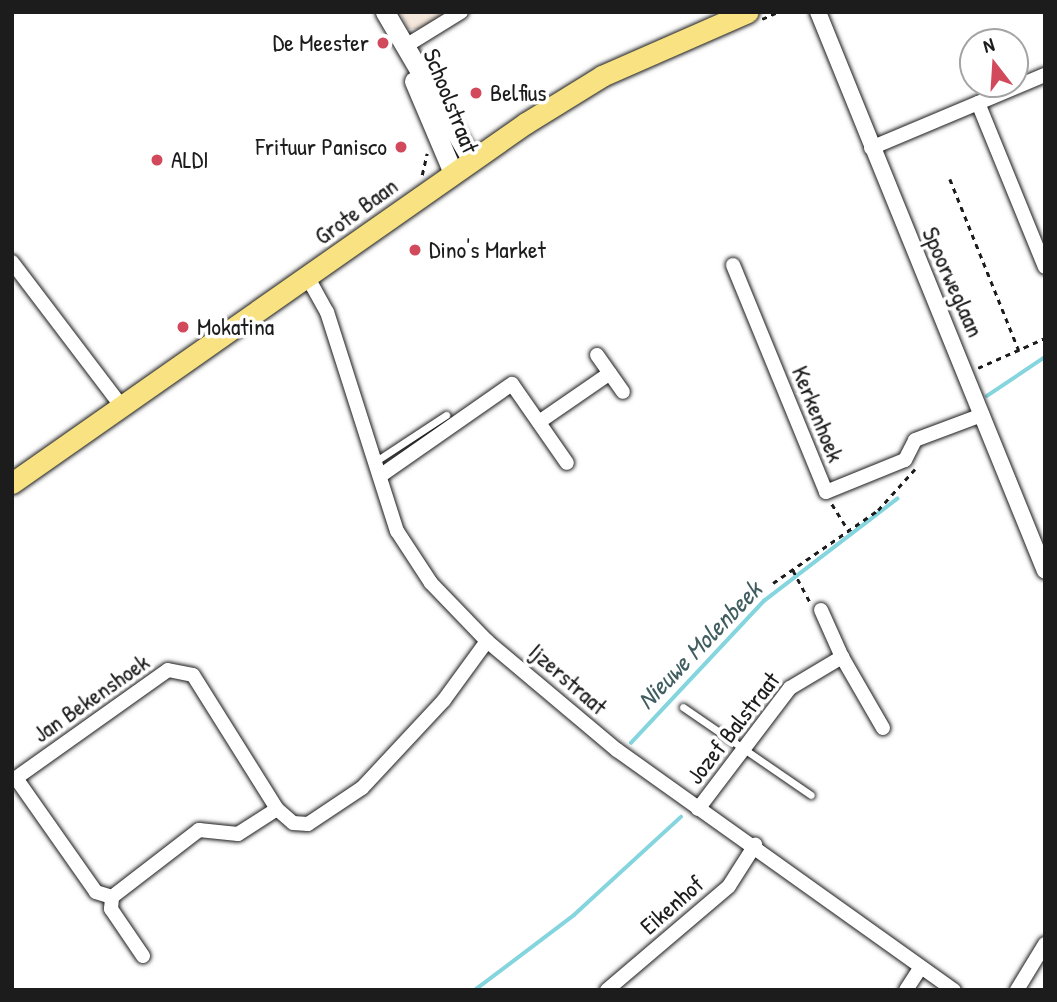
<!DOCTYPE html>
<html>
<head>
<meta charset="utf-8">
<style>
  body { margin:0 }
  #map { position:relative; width:1057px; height:1002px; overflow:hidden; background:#fff; font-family:"Patrick Hand",sans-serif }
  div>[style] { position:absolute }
  .built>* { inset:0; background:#f4e7dc }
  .stream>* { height:3.5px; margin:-1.75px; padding:0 1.75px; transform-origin:1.75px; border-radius:1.75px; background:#84d5de }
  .path>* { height:2.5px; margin-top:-1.25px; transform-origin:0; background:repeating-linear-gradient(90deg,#1c1c1c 0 5px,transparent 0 10px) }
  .roads { filter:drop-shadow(0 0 2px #1c1c1c) drop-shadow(0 0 2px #1c1c1c) }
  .service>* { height:7px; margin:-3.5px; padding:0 3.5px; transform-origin:3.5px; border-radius:3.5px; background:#fff }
  .minor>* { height:14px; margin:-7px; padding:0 7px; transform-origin:7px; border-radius:7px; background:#fff }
  .tertiary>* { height:16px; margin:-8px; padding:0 8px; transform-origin:8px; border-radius:8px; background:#fff }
  .secondary>* { height:19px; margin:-9.5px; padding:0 9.5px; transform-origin:9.5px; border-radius:9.5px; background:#fff }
  .primary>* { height:21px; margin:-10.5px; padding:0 10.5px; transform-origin:10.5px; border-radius:10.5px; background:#f8e281 }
  .dots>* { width:19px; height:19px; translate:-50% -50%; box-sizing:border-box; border:4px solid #fff; border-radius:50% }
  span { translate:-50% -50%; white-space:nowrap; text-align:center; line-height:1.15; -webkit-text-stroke:7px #fff; paint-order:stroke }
  .poi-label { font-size:24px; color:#1c1c1c }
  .right { translate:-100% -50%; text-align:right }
  .left { translate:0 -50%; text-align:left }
  .street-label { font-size:24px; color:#1c1c1c }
  .water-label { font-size:26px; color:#405d60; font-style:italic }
  .frame { position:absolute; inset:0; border:14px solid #1c1c1c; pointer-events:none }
  .north { position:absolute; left:959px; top:28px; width:70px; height:70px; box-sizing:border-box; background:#fff; border:2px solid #a4a4a4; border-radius:50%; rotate:343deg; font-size:19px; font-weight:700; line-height:28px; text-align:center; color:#1c1c1c }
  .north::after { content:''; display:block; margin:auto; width:24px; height:32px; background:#d1495b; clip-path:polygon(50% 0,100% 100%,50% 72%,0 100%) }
</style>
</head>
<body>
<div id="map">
  <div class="built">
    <div style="clip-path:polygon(400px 12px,452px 12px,424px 29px,408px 29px)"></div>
  </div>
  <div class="stream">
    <div style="left:987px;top:396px;width:70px;rotate:-33.9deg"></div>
    <div style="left:631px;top:743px;width:195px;rotate:-46.9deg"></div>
    <div style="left:764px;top:601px;width:168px;rotate:-37.5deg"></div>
    <div style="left:475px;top:990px;width:124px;rotate:-37.1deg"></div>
    <div style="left:574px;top:915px;width:145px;rotate:-42.5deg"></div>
  </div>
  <div class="path">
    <div style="left:762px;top:19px;width:17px;rotate:-24deg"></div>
    <div style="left:422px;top:175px;width:22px;rotate:-77deg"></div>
    <div style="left:950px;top:179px;width:185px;rotate:68.1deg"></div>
    <div style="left:978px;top:368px;width:73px;rotate:-24.1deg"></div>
    <div style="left:832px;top:504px;width:32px;rotate:58deg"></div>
    <div style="left:793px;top:570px;width:36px;rotate:62deg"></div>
    <div style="left:773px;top:583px;width:128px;rotate:-34.8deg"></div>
    <div style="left:878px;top:510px;width:55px;rotate:-47.9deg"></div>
  </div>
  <div class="roads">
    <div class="service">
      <div style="left:376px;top:461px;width:84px;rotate:-33.3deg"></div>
      <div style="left:683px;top:707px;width:155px;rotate:34.5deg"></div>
    </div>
    <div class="minor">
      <div style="left:404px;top:47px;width:67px;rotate:-31.6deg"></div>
      <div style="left:978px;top:103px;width:177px;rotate:67.8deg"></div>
      <div style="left:871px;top:148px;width:189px;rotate:-22.8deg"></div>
      <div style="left:12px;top:262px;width:182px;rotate:52.8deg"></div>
      <div style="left:733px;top:265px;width:245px;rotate:67.7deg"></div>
      <div style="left:826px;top:492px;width:85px;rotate:-22.1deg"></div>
      <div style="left:905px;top:460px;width:22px;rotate:-63deg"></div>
      <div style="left:915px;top:440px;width:72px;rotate:-20.5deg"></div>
      <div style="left:308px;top:278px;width:39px;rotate:61deg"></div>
      <div style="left:327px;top:312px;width:230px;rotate:72.3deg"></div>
      <div style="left:397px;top:531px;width:62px;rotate:56.8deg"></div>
      <div style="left:431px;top:583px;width:81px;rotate:46deg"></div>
      <div style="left:487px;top:641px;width:170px;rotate:40deg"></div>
      <div style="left:617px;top:750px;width:414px;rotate:35.5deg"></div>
      <div style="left:597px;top:355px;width:45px;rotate:54.9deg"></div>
      <div style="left:539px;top:422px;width:86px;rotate:-34.6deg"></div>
      <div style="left:380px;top:476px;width:161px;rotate:-34.9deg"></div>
      <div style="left:512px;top:384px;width:96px;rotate:55.2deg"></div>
      <div style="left:821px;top:610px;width:51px;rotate:65.9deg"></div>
      <div style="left:698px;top:809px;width:152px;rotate:-52.8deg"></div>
      <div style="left:790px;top:688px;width:61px;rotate:-30.8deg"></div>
      <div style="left:842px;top:657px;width:82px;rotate:60deg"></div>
      <div style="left:112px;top:897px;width:110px;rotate:-37.6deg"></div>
      <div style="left:199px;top:830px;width:39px;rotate:6deg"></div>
      <div style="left:238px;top:834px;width:46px;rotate:-32.7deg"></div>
      <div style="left:143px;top:956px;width:57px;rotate:-124.2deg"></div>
      <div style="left:111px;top:909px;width:12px;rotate:-85deg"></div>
      <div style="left:112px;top:897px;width:17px;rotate:-163deg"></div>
      <div style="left:96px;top:892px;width:139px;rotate:-125.1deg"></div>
      <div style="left:16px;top:778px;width:186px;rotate:-35.4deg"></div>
      <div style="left:168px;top:670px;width:25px;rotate:11deg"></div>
      <div style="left:193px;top:675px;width:158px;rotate:57.9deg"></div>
      <div style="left:277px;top:809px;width:21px;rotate:41deg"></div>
      <div style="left:293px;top:823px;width:15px;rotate:4deg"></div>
      <div style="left:308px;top:824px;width:65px;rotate:-33.7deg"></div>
      <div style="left:362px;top:788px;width:120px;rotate:-47deg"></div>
      <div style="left:444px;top:700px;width:73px;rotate:-53.9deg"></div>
      <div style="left:607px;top:990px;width:160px;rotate:-40.4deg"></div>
      <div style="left:729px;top:886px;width:49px;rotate:-57.6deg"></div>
      <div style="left:906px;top:990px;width:27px;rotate:-57deg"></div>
      <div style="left:1017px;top:990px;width:54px;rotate:-58.7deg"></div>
    </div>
    <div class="tertiary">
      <div style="left:818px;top:12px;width:603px;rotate:67.9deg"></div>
    </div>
    <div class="secondary">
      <div style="left:385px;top:12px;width:172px;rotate:59.6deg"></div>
      <div style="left:414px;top:81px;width:100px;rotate:67deg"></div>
    </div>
    <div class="primary">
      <div style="left:12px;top:483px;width:628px;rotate:-35.01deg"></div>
      <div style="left:526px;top:123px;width:89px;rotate:-31.7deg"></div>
      <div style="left:602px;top:76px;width:159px;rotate:-23.7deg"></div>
    </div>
  </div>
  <div class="dots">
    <div style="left:383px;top:43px;background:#d1495b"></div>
    <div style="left:476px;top:93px;background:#d1495b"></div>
    <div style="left:401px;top:147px;background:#d1495b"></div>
    <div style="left:157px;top:160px;background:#d1495b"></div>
    <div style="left:415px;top:250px;background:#d1495b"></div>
    <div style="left:183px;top:327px;background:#d1495b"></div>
  </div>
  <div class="poi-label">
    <span class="right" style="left:369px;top:43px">De Meester</span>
    <span class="left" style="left:490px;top:93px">Belfius</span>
    <span class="right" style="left:387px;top:147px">Frituur Panisco</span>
    <span class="left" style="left:171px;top:160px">ALDI</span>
    <span class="left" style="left:429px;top:250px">Dino's Market</span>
    <span class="left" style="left:197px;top:327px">Mokatina</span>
  </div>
  <div class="street-label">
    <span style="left:451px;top:101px;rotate:68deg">Schoolstraat</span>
    <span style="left:356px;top:211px;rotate:-36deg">Grote Baan</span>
    <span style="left:953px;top:282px;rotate:66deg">Spoorweglaan</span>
    <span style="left:818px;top:414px;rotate:68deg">Kerkenhoek</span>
    <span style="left:568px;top:679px;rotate:41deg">Ijzerstraat</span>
    <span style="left:91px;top:698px;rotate:-35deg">Jan Bekenshoek</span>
    <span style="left:733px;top:728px;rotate:-52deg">Jozef Balstraat</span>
    <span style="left:672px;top:905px;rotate:-41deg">Eikenhof</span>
  </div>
  <div class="water-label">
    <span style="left:699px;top:645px;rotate:-46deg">Nieuwe Molenbeek</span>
  </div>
  <div class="frame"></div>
  <div class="north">N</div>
</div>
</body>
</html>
